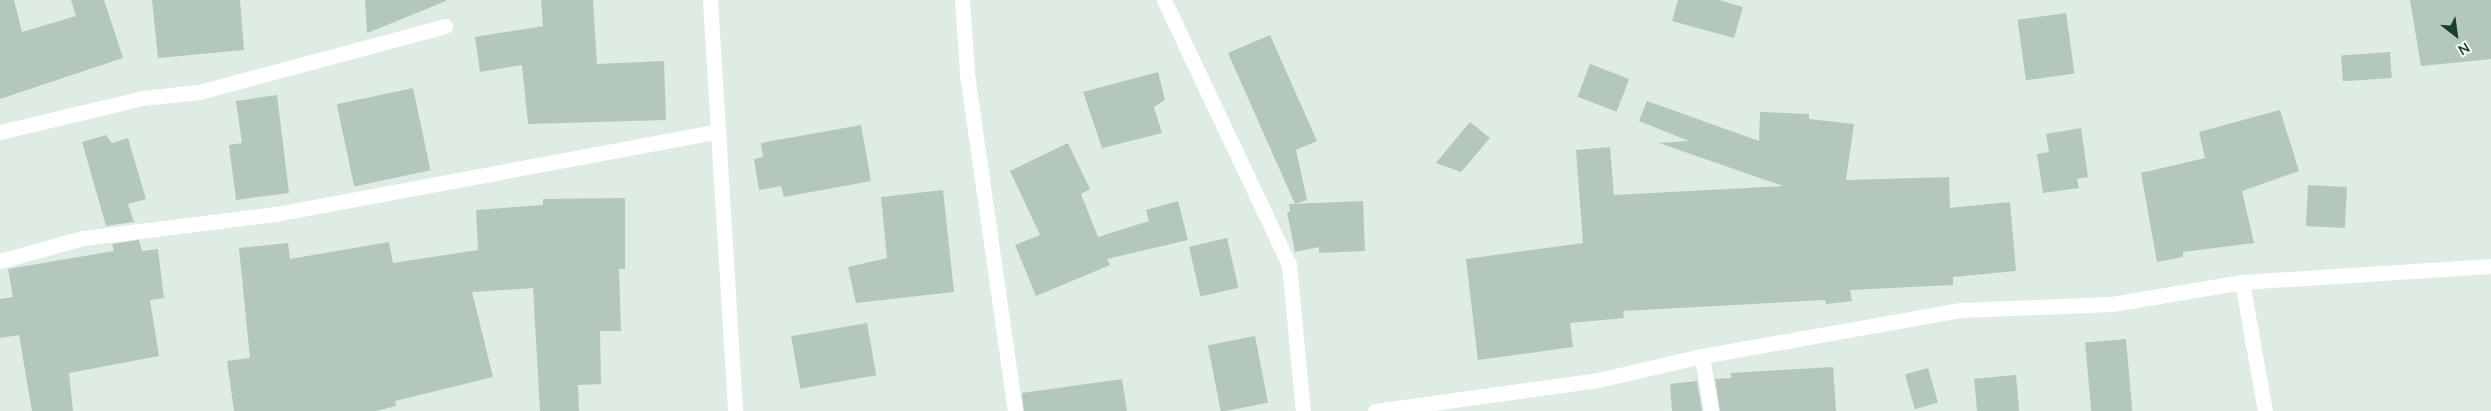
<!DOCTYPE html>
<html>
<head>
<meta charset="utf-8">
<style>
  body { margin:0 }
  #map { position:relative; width:2491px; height:411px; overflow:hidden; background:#deece4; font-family:"Nunito Sans",sans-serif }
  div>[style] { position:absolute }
  .building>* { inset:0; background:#b3c7bd; transform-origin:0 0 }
  .minor>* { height:15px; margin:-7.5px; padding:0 7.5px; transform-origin:7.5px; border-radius:7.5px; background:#fff }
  span { translate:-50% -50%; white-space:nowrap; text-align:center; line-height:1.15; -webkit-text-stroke:4.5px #eff8f2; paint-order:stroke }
  .north { position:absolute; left:2431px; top:10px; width:50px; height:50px; -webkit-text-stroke:4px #eff8f2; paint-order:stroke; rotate:150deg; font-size:14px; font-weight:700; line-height:20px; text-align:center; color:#1e3d31 }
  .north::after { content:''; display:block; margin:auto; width:18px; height:22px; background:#1e3d31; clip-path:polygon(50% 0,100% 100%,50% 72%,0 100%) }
</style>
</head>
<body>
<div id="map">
  <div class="building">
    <div style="clip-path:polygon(0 0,14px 0,22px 32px,76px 16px,71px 0,104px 0,123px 58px,0 99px)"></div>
    <div style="clip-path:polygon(152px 0,240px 0,244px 50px,158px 58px)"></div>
    <div style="clip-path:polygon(365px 0,446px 0,446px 1px,367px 33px)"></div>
    <div style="clip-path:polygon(541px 0,593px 0,597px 64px,664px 61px,666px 120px,528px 124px,522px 65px,480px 72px,475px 37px,543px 26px)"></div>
    <div style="clip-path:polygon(1678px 0,1719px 0,1743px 7px,1734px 38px,1672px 21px)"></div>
    <div style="clip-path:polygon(2410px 0,2491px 0,2491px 59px,2421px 66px)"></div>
    <div style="left:2066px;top:13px;width:61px;height:49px;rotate:82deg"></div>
    <div style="clip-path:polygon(1270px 35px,1317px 141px,1296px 150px,1307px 200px,1295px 204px,1228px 53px)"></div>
    <div style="left:2390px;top:52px;width:26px;height:49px;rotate:86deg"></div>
    <div style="left:1590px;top:64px;width:42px;height:35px;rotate:21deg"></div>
    <div style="clip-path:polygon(1158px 72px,1165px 100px,1154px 107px,1162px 133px,1102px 148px,1083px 92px)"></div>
    <div style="left:413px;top:88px;width:84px;height:78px;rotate:78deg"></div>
    <div style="clip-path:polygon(277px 95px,289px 193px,236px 200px,229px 145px,242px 143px,236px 101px)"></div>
    <div style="clip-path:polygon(1647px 101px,1759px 141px,1760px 112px,1809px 114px,1809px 119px,1854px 124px,1846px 180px,1949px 177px,1950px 208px,2010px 202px,2016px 271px,1953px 277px,1953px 285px,1850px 290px,1852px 301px,1826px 304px,1825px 300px,1623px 311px,1624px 318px,1570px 323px,1573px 347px,1478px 360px,1466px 259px,1583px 243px,1576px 150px,1610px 147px,1614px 195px,1783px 186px,1659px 143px,1689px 141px,1639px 121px)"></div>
    <div style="clip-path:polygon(2280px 110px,2299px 171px,2242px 191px,2254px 243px,2183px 252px,2183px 257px,2157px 262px,2141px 173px,2205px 158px,2199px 132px)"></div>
    <div style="clip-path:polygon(1470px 122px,1490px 138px,1461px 172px,1436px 163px)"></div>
    <div style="clip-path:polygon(861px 125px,871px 181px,784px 197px,781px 186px,759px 190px,754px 159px,763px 157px,761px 143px)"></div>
    <div style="clip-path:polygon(2081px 128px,2088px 177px,2077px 179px,2079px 188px,2043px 193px,2037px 154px,2049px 152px,2046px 134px)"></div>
    <div style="clip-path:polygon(106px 135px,112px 143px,128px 138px,146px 199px,128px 204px,134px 222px,106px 226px,82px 142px)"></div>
    <div style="clip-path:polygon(1068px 143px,1090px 189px,1081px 194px,1098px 237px,1149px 221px,1146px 210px,1178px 201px,1188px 240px,1107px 259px,1110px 265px,1036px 296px,1015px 245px,1040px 235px,1010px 171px)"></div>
    <div style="left:2308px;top:185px;width:39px;height:41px;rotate:3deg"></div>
    <div style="clip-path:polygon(943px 190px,954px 292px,856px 303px,848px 267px,887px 258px,881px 197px)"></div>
    <div style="clip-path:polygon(625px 198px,625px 269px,619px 269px,621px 331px,600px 331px,601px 384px,578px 385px,579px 411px,540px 411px,533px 288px,472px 292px,493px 377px,395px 401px,396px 406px,376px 411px,234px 411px,227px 361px,250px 358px,239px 248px,288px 243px,290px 259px,389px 242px,393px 263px,478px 250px,476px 210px,543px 205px,543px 199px)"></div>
    <div style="clip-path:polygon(1363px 201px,1365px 251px,1319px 253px,1319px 247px,1295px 252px,1287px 212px,1290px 212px,1289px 204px)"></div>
    <div style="left:1227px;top:238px;width:51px;height:39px;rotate:77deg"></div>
    <div style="clip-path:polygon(139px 240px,142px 251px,158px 249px,164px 298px,150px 300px,159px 356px,69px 373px,73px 411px,32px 411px,19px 335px,0 338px,0 299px,13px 297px,8px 269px,114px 251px,112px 244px)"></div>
    <div style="left:867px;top:323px;width:53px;height:77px;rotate:80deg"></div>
    <div style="left:1255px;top:336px;width:68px;height:48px;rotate:79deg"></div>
    <div style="left:2126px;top:339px;width:72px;height:41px;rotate:85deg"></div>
    <div style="clip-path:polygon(1833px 367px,1836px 411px,1720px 411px,1715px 379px,1731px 378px,1731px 373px)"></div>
    <div style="left:1928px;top:368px;width:36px;height:24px;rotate:74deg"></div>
    <div style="left:2016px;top:375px;width:36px;height:42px;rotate:85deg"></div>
    <div style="clip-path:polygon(1122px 379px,1127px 411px,1024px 411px,1022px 393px)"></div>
    <div style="clip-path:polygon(1697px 381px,1702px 411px,1672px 411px,1670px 384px)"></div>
  </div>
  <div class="minor">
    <div style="left:710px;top:0;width:412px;rotate:86.5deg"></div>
    <div style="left:962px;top:0;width:74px;rotate:86.1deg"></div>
    <div style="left:967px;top:74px;width:340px;rotate:81.9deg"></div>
    <div style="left:1164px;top:0;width:292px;rotate:64.7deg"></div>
    <div style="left:1289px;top:264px;width:148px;rotate:84.6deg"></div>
    <div style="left:0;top:132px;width:147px;rotate:-13.4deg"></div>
    <div style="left:143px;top:98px;width:56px;rotate:-6.1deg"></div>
    <div style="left:199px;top:92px;width:255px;rotate:-15deg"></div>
    <div style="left:0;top:261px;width:86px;rotate:-15.5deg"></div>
    <div style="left:83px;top:238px;width:194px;rotate:-7.1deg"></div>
    <div style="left:276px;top:214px;width:448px;rotate:-10.6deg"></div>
    <div style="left:2242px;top:282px;width:131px;rotate:79.9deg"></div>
    <div style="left:1702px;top:356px;width:56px;rotate:80.7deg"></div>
    <div style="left:1375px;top:411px;width:225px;rotate:-7.9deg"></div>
    <div style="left:1598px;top:380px;width:107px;rotate:-13deg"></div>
    <div style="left:1702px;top:356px;width:263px;rotate:-10.1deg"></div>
    <div style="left:1961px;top:310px;width:151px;rotate:-2.3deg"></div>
    <div style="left:2112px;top:304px;width:132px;rotate:-9.6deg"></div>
    <div style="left:2242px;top:282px;width:250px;rotate:-3.7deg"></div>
  </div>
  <div class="north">N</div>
</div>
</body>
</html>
